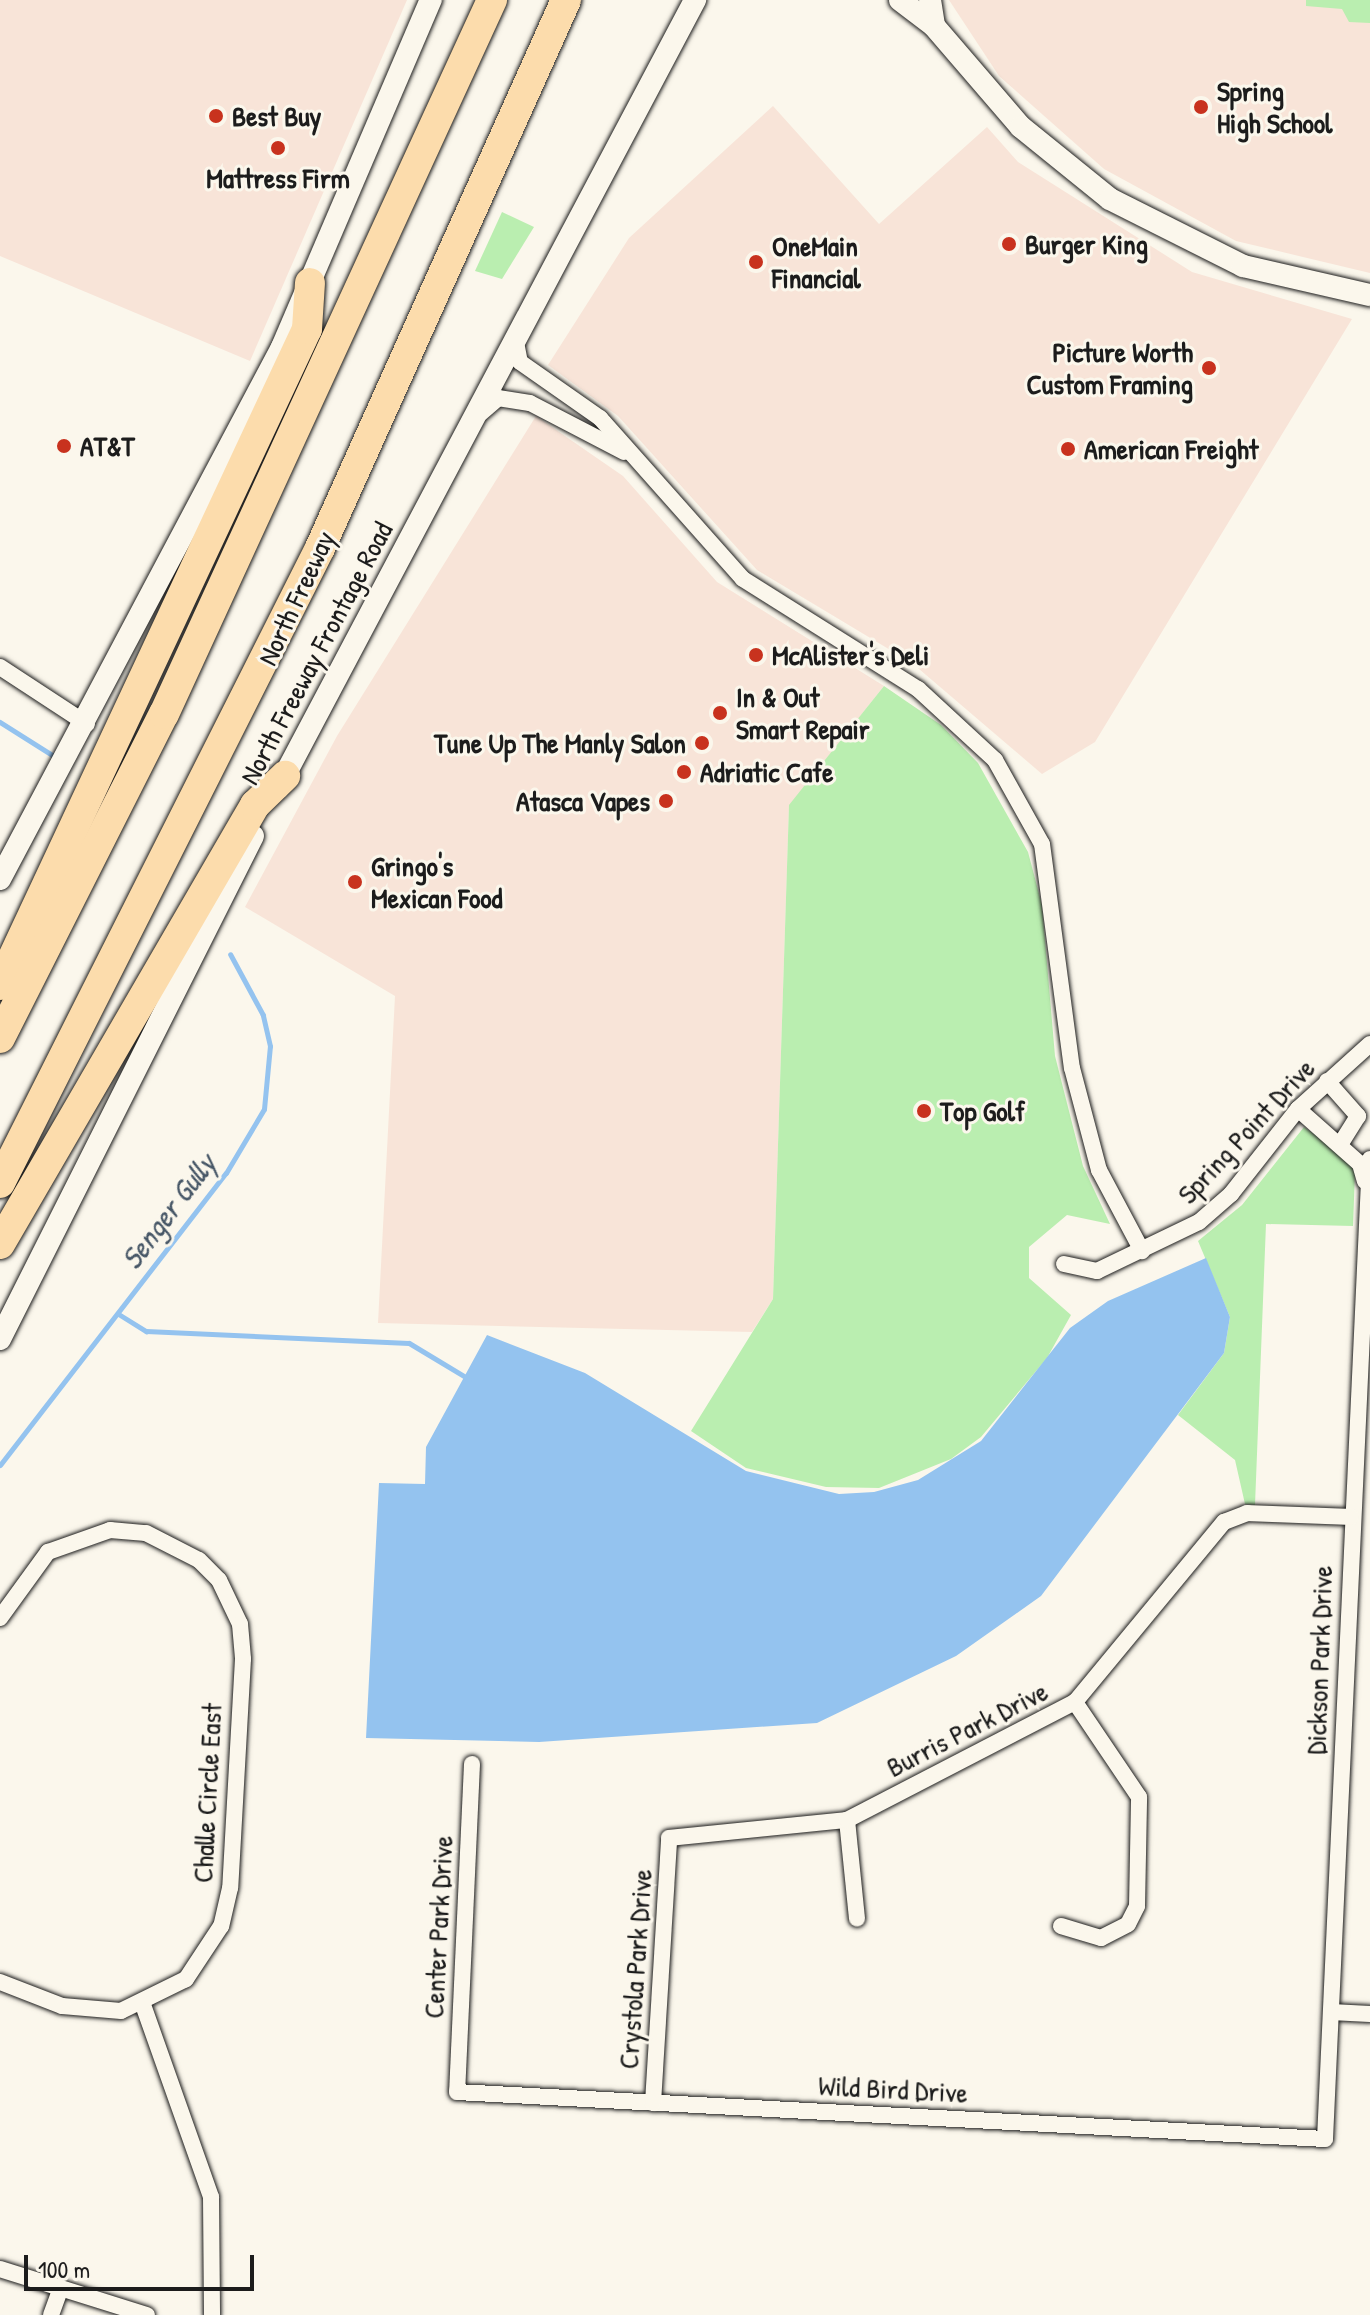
<!DOCTYPE html>
<html>
<head>
<meta charset="utf-8">
<style>
  body { margin:0 }
  #map { position:relative; width:1370px; height:2315px; overflow:hidden; background:#fbf7ec; font-family:"Patrick Hand",sans-serif }
  div>[style] { position:absolute }
  .built>* { inset:0; background:#f8e4d8 }
  .green>* { inset:0; background:#baeeb0 }
  .water>* { inset:0; background:#94c3ef }
  .stream>* { height:5px; margin:-2.5px; padding:0 2.5px; transform-origin:2.5px; border-radius:2.5px; background:#94c3ef }
  .roads { filter:drop-shadow(0 0 2px #1c1c1c) drop-shadow(0 0 2px #1c1c1c) }
  .minor>* { height:16px; margin:-8px; padding:0 8px; transform-origin:8px; border-radius:8px; background:#fbf7ec }
  .secondary>* { height:22px; margin:-11px; padding:0 11px; transform-origin:11px; border-radius:11px; background:#fbf7ec }
  .motorway>* { height:30px; margin:-15px; padding:0 15px; transform-origin:15px; border-radius:15px; background:#fcdcac }
  .dots>* { width:22px; height:22px; translate:-50% -50%; box-sizing:border-box; border:4px solid #fbf7ec; border-radius:50% }
  span { translate:-50% -50%; white-space:nowrap; text-align:center; line-height:1.15; -webkit-text-stroke:6px #fbf7ec; paint-order:stroke }
  .poi-label { font-size:28px; color:#1c1c1c; font-weight:700 }
  .left { translate:0 -50%; text-align:left }
  .right { translate:-100% -50%; text-align:right }
  .street-label { font-size:28px; color:#1c1c1c }
  .water-label { font-size:30px; color:#465666; font-style:italic }
  .scale { position:absolute; left:24px; top:2255px; width:230px; height:36px; box-sizing:border-box; border:4px solid #1c1c1c; border-top:0; padding-left:10px; font-size:24px; line-height:28px; white-space:nowrap; color:#1c1c1c; -webkit-text-stroke:6px #fbf7ec; paint-order:stroke }
</style>
</head>
<body>
<div id="map">
  <div class="built">
    <div style="clip-path:polygon(0 0,407px 0,250px 361px,0 256px)"></div>
    <div style="clip-path:polygon(949px 0,1370px 0,1370px 273px,1236px 241px,1104px 169px,999px 76px)"></div>
    <div style="clip-path:polygon(773px 106px,879px 224px,987px 127px,1018px 162px,1192px 272px,1352px 319px,1095px 742px,1042px 774px,912px 663px,757px 570px,618px 416px,548px 365px,629px 238px)"></div>
    <div style="clip-path:polygon(536px 416px,623px 476px,717px 582px,884px 686px,789px 806px,773px 1299px,752px 1332px,378px 1323px,395px 996px,245px 907px,337px 736px)"></div>
  </div>
  <div class="green">
    <div style="clip-path:polygon(1306px 0,1370px 0,1370px 23px,1349px 22px,1342px 9px,1306px 6px)"></div>
    <div style="clip-path:polygon(502px 212px,534px 227px,502px 279px,475px 271px)"></div>
    <div style="clip-path:polygon(884px 686px,941px 725px,978px 763px,1028px 852px,1042px 905px,1055px 1056px,1083px 1166px,1110px 1224px,1067px 1215px,1029px 1247px,1029px 1278px,1071px 1315px,1047px 1358px,981px 1437px,951px 1459px,879px 1488px,826px 1487px,746px 1468px,691px 1431px,773px 1299px,789px 805px)"></div>
    <div style="clip-path:polygon(1304px 1127px,1344px 1154px,1355px 1172px,1353px 1226px,1266px 1224px,1255px 1505px,1245px 1504px,1235px 1460px,1178px 1415px,1224px 1353px,1230px 1317px,1198px 1241px,1242px 1205px)"></div>
  </div>
  <div class="water">
    <div style="clip-path:polygon(1206px 1258px,1230px 1317px,1224px 1353px,1041px 1596px,956px 1656px,817px 1723px,539px 1742px,366px 1738px,379px 1483px,425px 1484px,426px 1447px,487px 1335px,585px 1373px,746px 1471px,839px 1494px,874px 1492px,918px 1480px,981px 1441px,1070px 1328px,1108px 1301px)"></div>
  </div>
  <div class="stream">
    <div style="left:0;top:722px;width:67px;rotate:32.3deg"></div>
    <div style="left:120px;top:1315px;width:31px;rotate:32deg"></div>
    <div style="left:146px;top:1331px;width:263px;rotate:2.6deg"></div>
    <div style="left:409px;top:1343px;width:70px;rotate:31deg"></div>
    <div style="left:0;top:1465px;width:369px;rotate:-52.3deg"></div>
    <div style="left:226px;top:1173px;width:74px;rotate:-59.3deg"></div>
    <div style="left:264px;top:1109px;width:63px;rotate:-84.6deg"></div>
    <div style="left:270px;top:1046px;width:32px;rotate:-103deg"></div>
    <div style="left:263px;top:1015px;width:69px;rotate:-118.4deg"></div>
  </div>
  <div class="roads">
    <div class="minor">
      <div style="left:515px;top:337px;width:25px;rotate:79deg"></div>
      <div style="left:520px;top:362px;width:98px;rotate:35deg"></div>
      <div style="left:600px;top:418px;width:215px;rotate:48.4deg"></div>
      <div style="left:743px;top:579px;width:207px;rotate:32.2deg"></div>
      <div style="left:918px;top:689px;width:105px;rotate:42.7deg"></div>
      <div style="left:995px;top:760px;width:96px;rotate:60.8deg"></div>
      <div style="left:1042px;top:844px;width:226px;rotate:82.4deg"></div>
      <div style="left:1072px;top:1068px;width:106px;rotate:75.2deg"></div>
      <div style="left:1099px;top:1170px;width:92px;rotate:62deg"></div>
      <div style="left:481px;top:413px;width:23px;rotate:-41deg"></div>
      <div style="left:498px;top:398px;width:32px;rotate:9deg"></div>
      <div style="left:530px;top:403px;width:106px;rotate:27.5deg"></div>
      <div style="left:0;top:667px;width:104px;rotate:33.2deg"></div>
      <div style="left:1327px;top:1081px;width:47px;rotate:48.5deg"></div>
      <div style="left:1358px;top:1116px;width:34px;rotate:122deg"></div>
      <div style="left:1298px;top:1109px;width:83px;rotate:41.6deg"></div>
      <div style="left:1360px;top:1164px;width:18px;rotate:74deg"></div>
      <div style="left:1064px;top:1264px;width:34px;rotate:12deg"></div>
      <div style="left:1097px;top:1271px;width:113px;rotate:-25.7deg"></div>
      <div style="left:1199px;top:1222px;width:43px;rotate:-41.2deg"></div>
      <div style="left:1231px;top:1194px;width:108px;rotate:-51.8deg"></div>
      <div style="left:1298px;top:1109px;width:97px;rotate:-42.1deg"></div>
      <div style="left:0;top:1618px;width:82px;rotate:-54deg"></div>
      <div style="left:48px;top:1552px;width:66px;rotate:-19.5deg"></div>
      <div style="left:110px;top:1530px;width:36px;rotate:5deg"></div>
      <div style="left:146px;top:1533px;width:59px;rotate:27deg"></div>
      <div style="left:199px;top:1560px;width:28px;rotate:45deg"></div>
      <div style="left:219px;top:1580px;width:49px;rotate:64.5deg"></div>
      <div style="left:240px;top:1624px;width:35px;rotate:85deg"></div>
      <div style="left:243px;top:1659px;width:229px;rotate:93.2deg"></div>
      <div style="left:230px;top:1888px;width:39px;rotate:103deg"></div>
      <div style="left:221px;top:1926px;width:64px;rotate:123.4deg"></div>
      <div style="left:186px;top:1979px;width:72px;rotate:153.8deg"></div>
      <div style="left:121px;top:2011px;width:59px;rotate:-175.2deg"></div>
      <div style="left:62px;top:2006px;width:66px;rotate:-158.8deg"></div>
      <div style="left:472px;top:1764px;width:328px;rotate:92.6deg"></div>
      <div style="left:457px;top:2092px;width:869px;rotate:3.1deg"></div>
      <div style="left:1325px;top:2139px;width:981px;rotate:-87.37deg"></div>
      <div style="left:847px;top:1820px;width:99px;rotate:84.2deg"></div>
      <div style="left:1061px;top:1926px;width:42px;rotate:16.7deg"></div>
      <div style="left:1101px;top:1938px;width:30px;rotate:-27deg"></div>
      <div style="left:1128px;top:1924px;width:20px;rotate:-63deg"></div>
      <div style="left:1137px;top:1906px;width:109px;rotate:-88.9deg"></div>
      <div style="left:1139px;top:1797px;width:115px;rotate:-124deg"></div>
      <div style="left:142px;top:2002px;width:207px;rotate:70.5deg"></div>
      <div style="left:211px;top:2197px;width:118px;rotate:89.5deg"></div>
      <div style="left:1331px;top:2012px;width:39px;rotate:3deg"></div>
      <div style="left:653px;top:2103px;width:265px;rotate:-86.5deg"></div>
      <div style="left:669px;top:1838px;width:179px;rotate:-5.8deg"></div>
      <div style="left:847px;top:1820px;width:257px;rotate:-27.4deg"></div>
      <div style="left:1075px;top:1702px;width:234px;rotate:-50.4deg"></div>
      <div style="left:1224px;top:1522px;width:25px;rotate:-21deg"></div>
      <div style="left:1247px;top:1513px;width:104px;rotate:2.2deg"></div>
      <div style="left:0;top:2269px;width:154px;rotate:17.4deg"></div>
      <div style="left:51px;top:2315px;width:27px;rotate:-70deg"></div>
    </div>
    <div class="secondary">
      <div style="left:900px;top:0;width:43px;rotate:37.4deg"></div>
      <div style="left:934px;top:26px;width:133px;rotate:49.3deg"></div>
      <div style="left:1021px;top:127px;width:114px;rotate:39deg"></div>
      <div style="left:1110px;top:199px;width:149px;rotate:26.7deg"></div>
      <div style="left:1243px;top:266px;width:130px;rotate:12.9deg"></div>
      <div style="left:930px;top:0;width:26px;rotate:81deg"></div>
      <div style="left:278px;top:788px;width:892px;rotate:-62.11deg"></div>
      <div style="left:0;top:879px;width:602px;rotate:-62.07deg"></div>
      <div style="left:282px;top:347px;width:378px;rotate:-66.8deg"></div>
      <div style="left:0;top:1339px;width:563px;rotate:-63.3deg"></div>
    </div>
    <div class="motorway">
      <div style="left:0;top:985px;width:724px;rotate:-64.92deg"></div>
      <div style="left:307px;top:329px;width:46px;rotate:-86.3deg"></div>
      <div style="left:0;top:1038px;width:363px;rotate:-63.2deg"></div>
      <div style="left:164px;top:714px;width:786px;rotate:-65.33deg"></div>
      <div style="left:0;top:1183px;width:711px;rotate:-63.25deg"></div>
      <div style="left:320px;top:548px;width:601px;rotate:-65.82deg"></div>
      <div style="left:0;top:1244px;width:508px;rotate:-59.85deg"></div>
      <div style="left:255px;top:805px;width:42px;rotate:-44deg"></div>
    </div>
  </div>
  <div class="dots">
    <div style="left:1201px;top:107px;background:#c8321e"></div>
    <div style="left:216px;top:116px;background:#c8321e"></div>
    <div style="left:278px;top:148px;background:#c8321e"></div>
    <div style="left:1009px;top:244px;background:#c8321e"></div>
    <div style="left:756px;top:262px;background:#c8321e"></div>
    <div style="left:1209px;top:368px;background:#c8321e"></div>
    <div style="left:64px;top:446px;background:#c8321e"></div>
    <div style="left:1068px;top:449px;background:#c8321e"></div>
    <div style="left:756px;top:655px;background:#c8321e"></div>
    <div style="left:720px;top:713px;background:#c8321e"></div>
    <div style="left:702px;top:743px;background:#c8321e"></div>
    <div style="left:684px;top:772px;background:#c8321e"></div>
    <div style="left:666px;top:801px;background:#c8321e"></div>
    <div style="left:355px;top:882px;background:#c8321e"></div>
    <div style="left:924px;top:1111px;background:#c8321e"></div>
  </div>
  <div class="poi-label">
    <span class="left" style="left:1217px;top:107px">Spring<br>High School</span>
    <span class="left" style="left:232px;top:116px">Best Buy</span>
    <span style="left:278px;top:178px">Mattress Firm</span>
    <span class="left" style="left:1025px;top:244px">Burger King</span>
    <span class="left" style="left:772px;top:262px">OneMain<br>Financial</span>
    <span class="right" style="left:1193px;top:368px">Picture Worth<br>Custom Framing</span>
    <span class="left" style="left:80px;top:446px">AT&amp;T</span>
    <span class="left" style="left:1084px;top:449px">American Freight</span>
    <span class="left" style="left:772px;top:655px">McAlister's Deli</span>
    <span class="left" style="left:736px;top:713px">In &amp; Out<br>Smart Repair</span>
    <span class="right" style="left:686px;top:743px">Tune Up The Manly Salon</span>
    <span class="left" style="left:700px;top:772px">Adriatic Cafe</span>
    <span class="right" style="left:650px;top:801px">Atasca Vapes</span>
    <span class="left" style="left:371px;top:882px">Gringo's<br>Mexican Food</span>
    <span class="left" style="left:940px;top:1111px">Top Golf</span>
  </div>
  <div class="street-label">
    <span style="left:296px;top:598px;rotate:-65deg">North Freeway</span>
    <span style="left:316px;top:653px;rotate:-62deg">North Freeway Frontage Road</span>
    <span style="left:1246px;top:1131px;rotate:-47deg">Spring Point Drive</span>
    <span style="left:1319px;top:1660px;rotate:-88deg">Dickson Park Drive</span>
    <span style="left:967px;top:1729px;rotate:-27deg">Burris Park Drive</span>
    <span style="left:207px;top:1793px;rotate:-87deg">Challe Circle East</span>
    <span style="left:438px;top:1927px;rotate:-87deg">Center Park Drive</span>
    <span style="left:635px;top:1969px;rotate:-86deg">Crystola Park Drive</span>
    <span style="left:893px;top:2089px;rotate:3deg">Wild Bird Drive</span>
  </div>
  <div class="water-label">
    <span style="left:168px;top:1211px;rotate:-53deg">Senger Gully</span>
  </div>
  <div class="scale">100 m</div>
</div>
</body>
</html>
